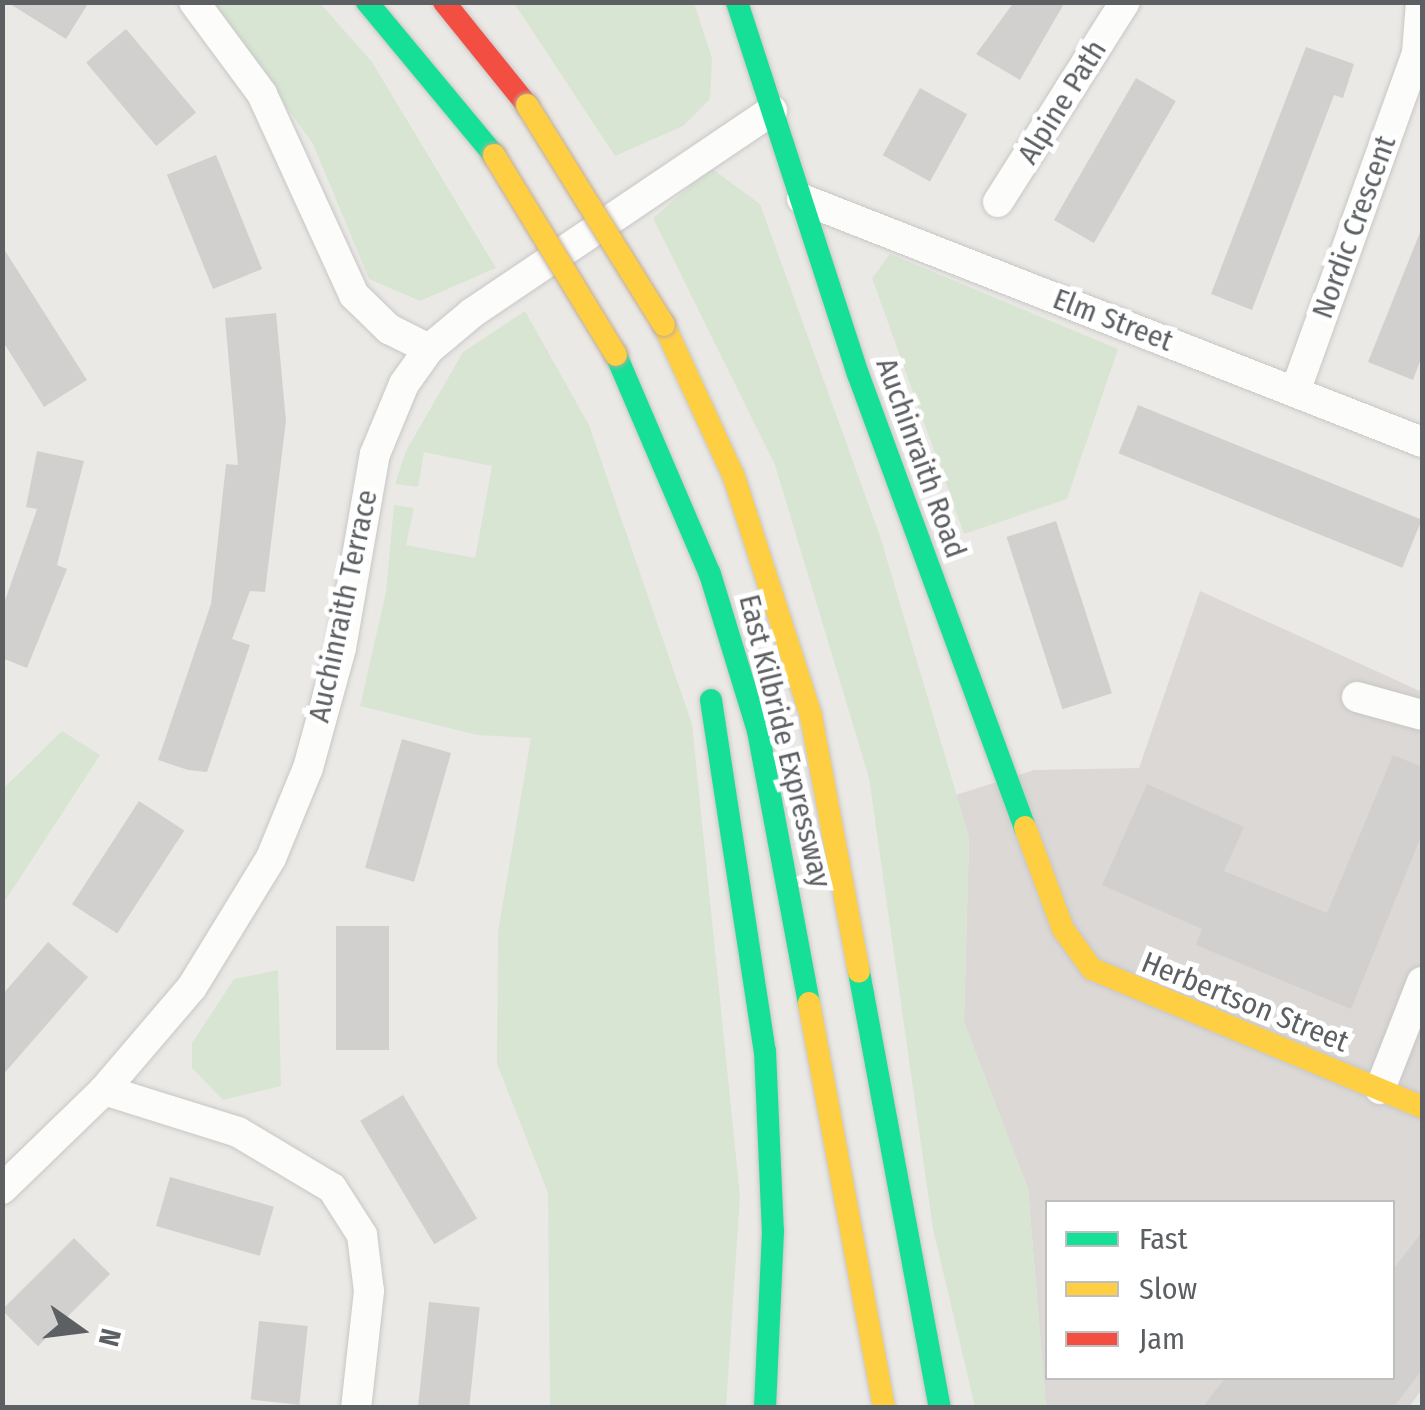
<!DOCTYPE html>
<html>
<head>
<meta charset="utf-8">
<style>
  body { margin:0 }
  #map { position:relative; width:1425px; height:1410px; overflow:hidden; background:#ebe9e6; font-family:"Fira Sans Condensed",sans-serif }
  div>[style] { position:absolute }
  .industrial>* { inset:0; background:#dbd8d6 }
  .green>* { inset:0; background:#d8e5d3 }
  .building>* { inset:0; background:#d2d0cf; transform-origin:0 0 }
  .roads { filter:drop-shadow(0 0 2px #c7c7c6) drop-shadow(0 0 2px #c7c7c6) }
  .street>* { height:30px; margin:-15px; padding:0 15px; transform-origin:15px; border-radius:15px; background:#fcfcfb }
  .fast>* { height:22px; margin:-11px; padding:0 11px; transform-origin:11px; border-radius:11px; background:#16e098 }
  .slow>* { height:22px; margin:-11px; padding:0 11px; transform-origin:11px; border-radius:11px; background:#ffcf43 }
  .jam>* { height:22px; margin:-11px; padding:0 11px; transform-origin:11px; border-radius:11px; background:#f24e42 }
  .bridges { filter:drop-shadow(0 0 2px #beac98) drop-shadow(0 0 2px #beac98) }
  .slow-bridge>* { height:22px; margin:-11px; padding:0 11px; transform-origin:11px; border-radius:11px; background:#ffcf43 }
  span { translate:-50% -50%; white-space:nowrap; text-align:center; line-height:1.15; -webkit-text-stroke:10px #fff; paint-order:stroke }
  .street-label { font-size:30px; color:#5c6063 }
  .frame { position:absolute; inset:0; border:5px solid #5c6063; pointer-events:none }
  .legend { position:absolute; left:1045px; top:1200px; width:350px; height:180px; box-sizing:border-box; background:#fff; border:2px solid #bebfc1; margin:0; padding:12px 18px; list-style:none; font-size:30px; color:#5c6063 }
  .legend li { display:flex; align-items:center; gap:20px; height:50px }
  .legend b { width:50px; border:2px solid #bebfc1 }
  .north { position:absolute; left:30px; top:1280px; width:100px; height:100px; -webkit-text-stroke:8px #fff; paint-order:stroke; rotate:104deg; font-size:28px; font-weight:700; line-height:40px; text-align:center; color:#5c6063 }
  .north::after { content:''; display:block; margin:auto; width:35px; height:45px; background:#5c6063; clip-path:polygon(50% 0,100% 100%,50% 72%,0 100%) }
</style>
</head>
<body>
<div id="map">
  <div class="industrial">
    <div style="clip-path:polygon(evenodd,1200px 591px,1422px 692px,1422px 1389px,1409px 1407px,1046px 1407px,1028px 1189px,964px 1022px,969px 837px,956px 795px,1034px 770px,1139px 768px,1200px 591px,1048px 1202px,1392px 1202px,1392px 1378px,1048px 1378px,1048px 1202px)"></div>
  </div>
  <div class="green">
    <div style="clip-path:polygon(212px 3px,320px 3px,372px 62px,496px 268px,420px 301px,369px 279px,313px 144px)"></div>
    <div style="clip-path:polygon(514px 3px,694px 3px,712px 58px,710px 99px,683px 126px,615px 156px)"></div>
    <div style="clip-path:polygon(711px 168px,760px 204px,880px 536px,969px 837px,964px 1022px,1028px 1189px,1046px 1407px,975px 1407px,933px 1229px,869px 778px,775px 465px,653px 218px)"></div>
    <div style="clip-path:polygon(890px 254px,1118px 349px,1067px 499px,964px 534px,872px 278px)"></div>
    <div style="clip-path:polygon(525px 311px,589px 425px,692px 724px,740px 1196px,726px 1407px,550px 1407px,548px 1193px,497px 1064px,498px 932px,531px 738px,477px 735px,360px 706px,386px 592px,394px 505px,414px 508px,406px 545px,475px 558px,492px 466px,424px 452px,418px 487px,395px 484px,406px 451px,463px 352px)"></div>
    <div style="clip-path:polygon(62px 731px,100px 755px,3px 904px,3px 789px)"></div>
    <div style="clip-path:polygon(278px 970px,281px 1086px,223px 1100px,192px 1068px,192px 1043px,234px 979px)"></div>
  </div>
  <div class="building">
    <div style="clip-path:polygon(7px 2px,89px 2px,66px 39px)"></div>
    <div style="clip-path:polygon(1014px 2px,1065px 2px,1020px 80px,976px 54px)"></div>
    <div style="left:126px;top:29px;width:109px;height:52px;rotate:50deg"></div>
    <div style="clip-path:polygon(1306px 47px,1354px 64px,1343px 98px,1334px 95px,1252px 310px,1211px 294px)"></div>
    <div style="left:1136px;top:78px;width:46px;height:164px;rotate:30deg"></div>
    <div style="left:920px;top:88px;width:54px;height:77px;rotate:29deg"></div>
    <div style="left:216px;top:155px;width:123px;height:53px;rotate:68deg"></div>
    <div style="clip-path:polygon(1421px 230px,1422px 356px,1413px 380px,1368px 362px)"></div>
    <div style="clip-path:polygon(2px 246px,87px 380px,44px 407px,2px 340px)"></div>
    <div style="clip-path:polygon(276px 313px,286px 421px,265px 592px,250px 591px,232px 639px,250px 645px,207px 772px,188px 770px,158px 760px,211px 604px,226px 464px,238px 465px,225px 318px)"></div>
    <div style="left:1138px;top:405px;width:306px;height:52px;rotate:22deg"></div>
    <div style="clip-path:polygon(37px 451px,84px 461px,57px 565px,67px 569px,27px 668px,2px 658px,2px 609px,37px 509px,26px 507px)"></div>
    <div style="left:1056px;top:521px;width:181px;height:52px;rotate:72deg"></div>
    <div style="left:402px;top:739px;width:51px;height:134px;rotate:16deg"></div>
    <div style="clip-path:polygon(1393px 755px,1422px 767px,1422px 834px,1351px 1009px,1196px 945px,1202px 929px,1102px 885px,1147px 784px,1244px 827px,1224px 871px,1327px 913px)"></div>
    <div style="left:139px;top:801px;width:54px;height:123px;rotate:33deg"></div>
    <div style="left:389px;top:926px;width:124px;height:53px;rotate:90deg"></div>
    <div style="clip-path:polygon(48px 942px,88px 977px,2px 1076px,2px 995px)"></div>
    <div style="left:403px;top:1095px;width:144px;height:50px;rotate:59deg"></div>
    <div style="left:170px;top:1177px;width:108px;height:51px;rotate:16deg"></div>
    <div style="clip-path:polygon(1422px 1232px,1422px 1370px,1393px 1408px,1202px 1408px,1225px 1378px,1392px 1378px,1392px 1271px)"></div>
    <div style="left:74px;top:1238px;width:51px;height:102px;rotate:45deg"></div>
    <div style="left:429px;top:1302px;width:51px;height:107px;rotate:6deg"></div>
    <div style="left:259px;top:1321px;width:49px;height:79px;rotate:6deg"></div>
  </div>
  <div class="roads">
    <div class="street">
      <div style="left:194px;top:2px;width:114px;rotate:53.5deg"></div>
      <div style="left:262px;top:94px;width:221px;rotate:65.4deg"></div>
      <div style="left:354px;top:295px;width:49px;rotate:44.2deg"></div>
      <div style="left:389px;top:329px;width:45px;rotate:26.6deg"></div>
      <div style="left:802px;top:199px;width:666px;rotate:21.4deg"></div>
      <div style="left:998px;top:202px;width:237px;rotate:-57.6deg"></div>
      <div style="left:1295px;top:392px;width:360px;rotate:-70.2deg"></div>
      <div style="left:1417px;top:53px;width:51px;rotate:-85.5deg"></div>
      <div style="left:1357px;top:697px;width:67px;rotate:15.5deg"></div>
      <div style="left:1380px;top:1089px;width:115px;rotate:-68.6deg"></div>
      <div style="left:104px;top:1090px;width:140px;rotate:17.4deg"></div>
      <div style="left:238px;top:1132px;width:109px;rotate:30.8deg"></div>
      <div style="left:332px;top:1188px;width:56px;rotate:57.4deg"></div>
      <div style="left:362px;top:1235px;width:56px;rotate:82.9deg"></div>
      <div style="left:369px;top:1291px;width:118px;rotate:96.3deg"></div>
      <div style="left:2px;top:1189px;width:142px;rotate:-44.1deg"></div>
      <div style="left:104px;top:1090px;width:135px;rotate:-49.5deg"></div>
      <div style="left:192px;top:987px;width:151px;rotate:-58.5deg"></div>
      <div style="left:271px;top:858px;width:97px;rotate:-67.7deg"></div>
      <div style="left:308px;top:768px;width:124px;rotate:-74.6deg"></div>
      <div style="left:341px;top:648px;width:197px;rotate:-80.1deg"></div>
      <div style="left:375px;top:454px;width:76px;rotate:-67.5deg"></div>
      <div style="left:404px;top:384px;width:43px;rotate:-54.5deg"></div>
      <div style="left:429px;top:349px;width:56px;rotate:-39.9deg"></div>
      <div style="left:472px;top:313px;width:362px;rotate:-34deg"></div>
    </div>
    <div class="fast">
      <div style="left:367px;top:2px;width:199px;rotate:50.3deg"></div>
      <div style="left:737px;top:2px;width:391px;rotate:72deg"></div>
      <div style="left:858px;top:374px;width:483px;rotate:69.8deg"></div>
      <div style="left:616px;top:355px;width:238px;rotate:66.8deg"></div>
      <div style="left:710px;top:574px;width:164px;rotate:73deg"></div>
      <div style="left:758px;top:731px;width:277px;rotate:79.4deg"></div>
      <div style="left:711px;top:700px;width:355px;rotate:81.3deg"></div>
      <div style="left:765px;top:1051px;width:180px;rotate:87.5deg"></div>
      <div style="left:773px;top:1231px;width:177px;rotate:92.6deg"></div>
      <div style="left:859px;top:972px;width:443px;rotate:79.5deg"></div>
    </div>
    <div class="slow">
      <div style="left:664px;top:325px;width:167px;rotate:65.3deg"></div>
      <div style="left:734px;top:477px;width:251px;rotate:72.1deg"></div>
      <div style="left:811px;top:716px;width:260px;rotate:79.4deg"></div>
      <div style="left:1025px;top:827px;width:109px;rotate:69.6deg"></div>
      <div style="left:1063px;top:929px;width:49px;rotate:54.1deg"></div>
      <div style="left:1092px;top:969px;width:358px;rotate:22.7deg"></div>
      <div style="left:809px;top:1003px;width:412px;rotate:79.5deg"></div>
    </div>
    <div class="jam">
      <div style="left:444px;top:2px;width:132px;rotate:51.1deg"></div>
    </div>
  </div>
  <div class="bridges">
    <div class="slow-bridge">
      <div style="left:527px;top:105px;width:259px;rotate:58.1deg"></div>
      <div style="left:494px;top:155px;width:234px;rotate:58.6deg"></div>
    </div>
  </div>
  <div class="street-label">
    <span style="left:1062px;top:102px;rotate:-58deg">Alpine Path</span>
    <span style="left:1354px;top:227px;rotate:-70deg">Nordic Crescent</span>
    <span style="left:1113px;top:320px;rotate:21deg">Elm Street</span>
    <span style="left:921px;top:458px;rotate:70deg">Auchinraith Road</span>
    <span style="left:343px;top:606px;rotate:-78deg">Auchinraith Terrace</span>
    <span style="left:785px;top:741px;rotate:76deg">East Kilbride Expressway</span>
    <span style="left:1245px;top:1002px;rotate:22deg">Herbertson Street</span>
  </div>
  <div class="frame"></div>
  <ul class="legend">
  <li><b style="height:12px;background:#16e098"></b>Fast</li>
  <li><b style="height:12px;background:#ffcf43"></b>Slow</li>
  <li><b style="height:12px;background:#f24e42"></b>Jam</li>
  </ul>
  <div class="north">N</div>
</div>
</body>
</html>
